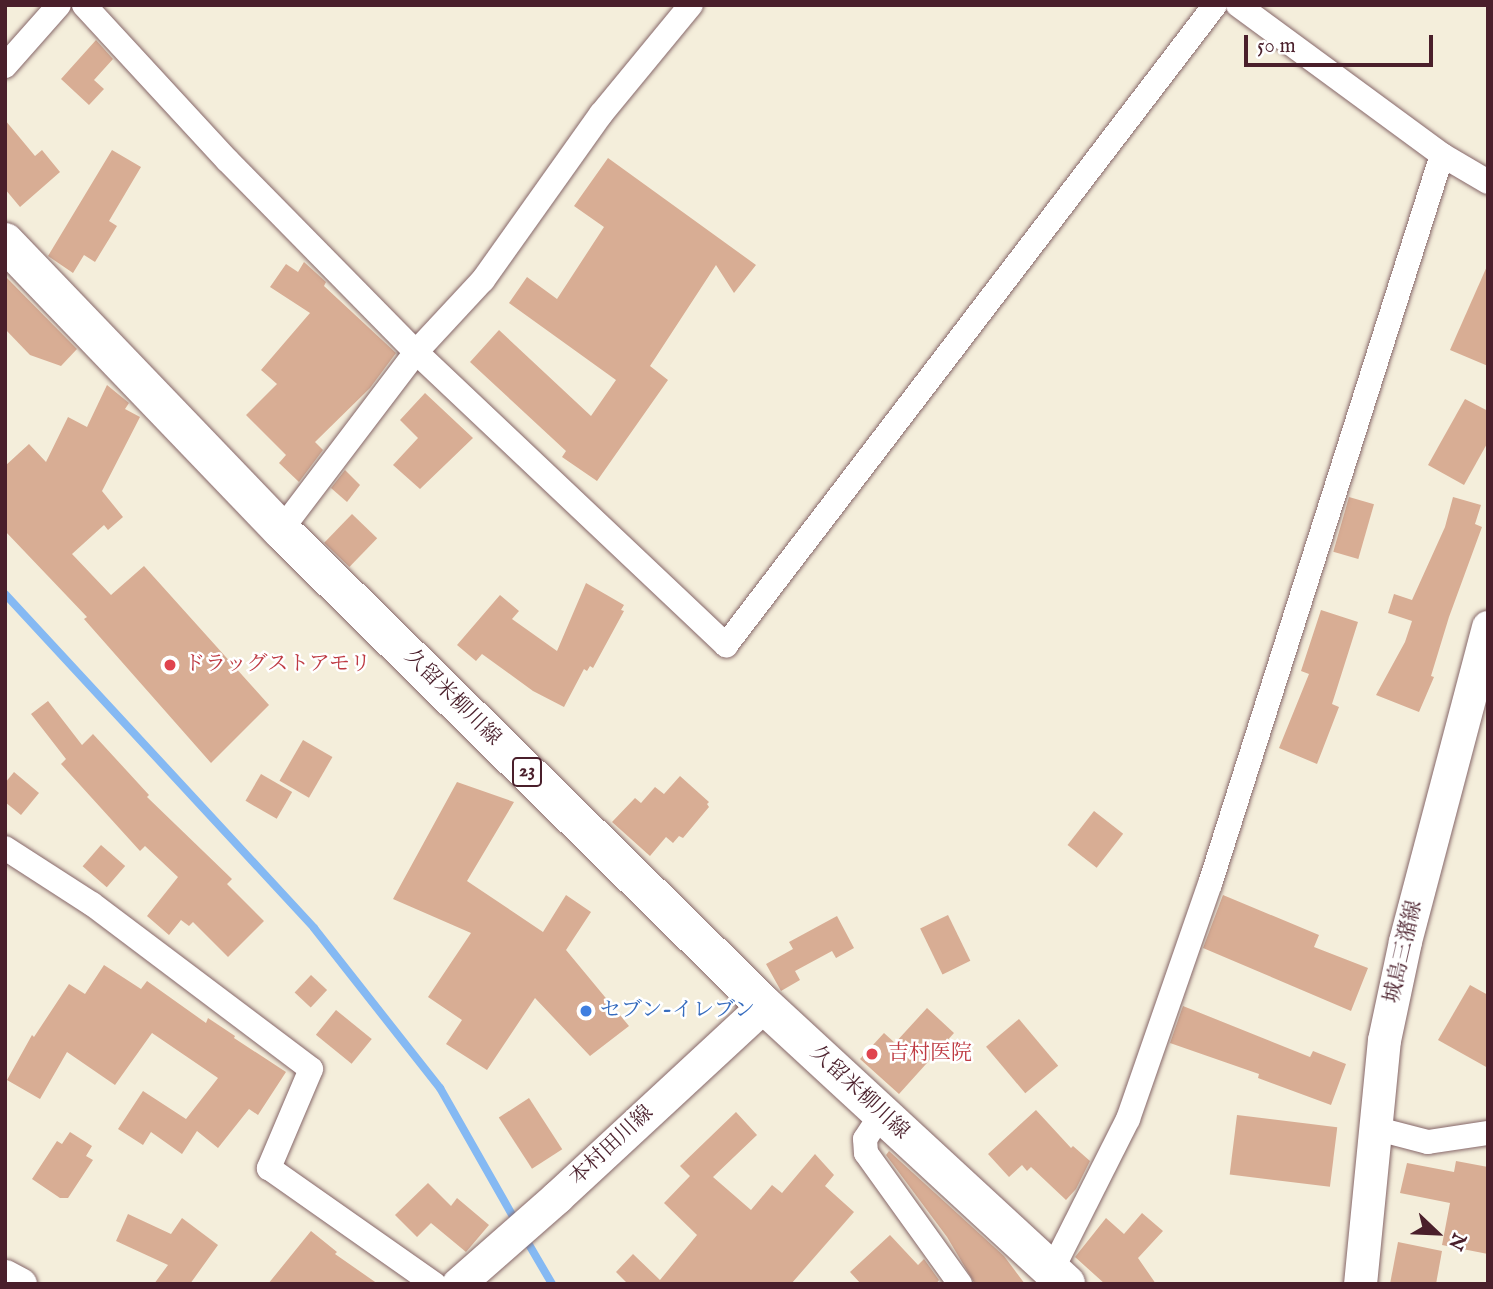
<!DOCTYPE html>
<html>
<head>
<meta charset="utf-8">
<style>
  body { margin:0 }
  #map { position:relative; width:1493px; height:1289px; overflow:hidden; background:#f4eedb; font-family:"IM FELL English","Noto Serif JP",serif }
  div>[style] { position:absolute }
  .stream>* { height:8px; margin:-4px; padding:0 4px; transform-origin:4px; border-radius:4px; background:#85b9f3 }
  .building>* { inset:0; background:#d8ad94; transform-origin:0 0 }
  .roads { filter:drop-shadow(0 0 2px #866769) drop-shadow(0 0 2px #866769) }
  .minor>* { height:24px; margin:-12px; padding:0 12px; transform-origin:12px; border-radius:12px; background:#fff }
  .secondary>* { height:33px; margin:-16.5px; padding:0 16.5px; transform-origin:16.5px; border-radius:16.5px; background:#fff }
  .primary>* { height:38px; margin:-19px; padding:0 19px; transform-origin:19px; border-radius:19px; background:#fff }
  .dots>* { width:19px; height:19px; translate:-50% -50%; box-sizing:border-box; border:4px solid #fff; border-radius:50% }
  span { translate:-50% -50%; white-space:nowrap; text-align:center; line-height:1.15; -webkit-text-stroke:5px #fff; paint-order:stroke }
  .shield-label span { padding:2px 5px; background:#fff; border:2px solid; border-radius:5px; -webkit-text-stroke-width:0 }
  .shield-label { font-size:19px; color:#4a1f2b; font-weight:700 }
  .health-label { font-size:21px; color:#be3a42 }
  .left { translate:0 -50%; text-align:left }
  .street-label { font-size:21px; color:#4a1f2b }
  .shop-label { font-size:21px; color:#366cbe }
  .frame { position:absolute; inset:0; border:7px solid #4a1f2b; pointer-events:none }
  .north { position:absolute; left:1402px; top:1198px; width:70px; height:70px; -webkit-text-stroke:5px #fff; paint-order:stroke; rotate:113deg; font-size:19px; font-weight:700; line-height:28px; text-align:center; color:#4a1f2b }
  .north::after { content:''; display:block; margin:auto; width:24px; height:32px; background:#4a1f2b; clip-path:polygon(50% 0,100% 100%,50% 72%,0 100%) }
  .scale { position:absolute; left:1244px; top:35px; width:189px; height:32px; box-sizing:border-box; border:4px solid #4a1f2b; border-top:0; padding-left:9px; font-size:21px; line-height:24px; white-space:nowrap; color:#4a1f2b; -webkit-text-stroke:5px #fff; paint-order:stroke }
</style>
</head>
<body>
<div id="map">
  <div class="stream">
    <div style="left:5px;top:594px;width:455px;rotate:47.2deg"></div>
    <div style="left:314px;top:928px;width:204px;rotate:51.8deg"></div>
    <div style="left:440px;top:1088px;width:154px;rotate:60.4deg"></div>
    <div style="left:524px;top:1236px;width:56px;rotate:59.7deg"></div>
  </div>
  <div class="building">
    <div style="clip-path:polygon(96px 40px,113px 59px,94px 80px,104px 89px,89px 105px,61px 79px)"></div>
    <div style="clip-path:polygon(5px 120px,35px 156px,42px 150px,60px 172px,20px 207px,5px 189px)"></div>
    <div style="clip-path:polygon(112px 150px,141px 167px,109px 221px,117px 226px,95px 262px,84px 255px,73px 273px,48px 256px)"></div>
    <div style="clip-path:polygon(608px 158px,756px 265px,734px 293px,716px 265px,650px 366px,668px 380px,597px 481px,562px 457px,566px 451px,470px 362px,499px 330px,591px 416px,616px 380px,509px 303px,527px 277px,557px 299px,604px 227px,574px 206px)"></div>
    <div style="clip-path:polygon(304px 262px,326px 282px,324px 286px,396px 353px,370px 388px,315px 442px,323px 450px,299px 482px,279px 463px,286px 455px,246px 415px,277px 384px,261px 370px,310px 313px,270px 287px,286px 264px,298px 272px)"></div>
    <div style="clip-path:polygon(1488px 264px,1488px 366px,1450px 350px)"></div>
    <div style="clip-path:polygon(5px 276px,77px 349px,61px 366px,30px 355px,5px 329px)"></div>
    <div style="clip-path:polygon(107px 385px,129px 403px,125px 409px,140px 417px,102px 491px,123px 517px,108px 530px,104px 525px,72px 554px,111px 595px,144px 566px,269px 705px,211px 763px,84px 619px,87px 617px,5px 531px,5px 466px,29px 444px,46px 462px,68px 417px,87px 427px)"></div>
    <div style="clip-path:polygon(425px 393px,473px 438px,420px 489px,393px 465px,418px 438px,400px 420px)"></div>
    <div style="clip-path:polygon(1465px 399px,1488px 411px,1488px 442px,1464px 485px,1428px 465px)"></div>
    <div style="clip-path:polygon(345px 470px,360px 485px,347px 502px,331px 488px)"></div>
    <div style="left:1349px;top:497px;width:26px;height:57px;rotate:16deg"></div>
    <div style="clip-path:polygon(1453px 497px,1481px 505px,1475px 524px,1482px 527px,1449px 617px,1431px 676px,1434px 677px,1419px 712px,1376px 695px,1405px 642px,1412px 621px,1388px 613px,1394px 594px,1412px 600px,1445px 527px)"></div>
    <div style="left:352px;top:514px;width:35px;height:40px;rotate:44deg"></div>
    <div style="clip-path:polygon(586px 583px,624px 605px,621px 610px,624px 611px,593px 668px,590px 666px,587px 671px,584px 669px,564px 707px,533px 691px,482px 654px,476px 661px,457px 645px,500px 595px,519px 611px,512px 619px,557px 651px)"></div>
    <div style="clip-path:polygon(1321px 610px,1358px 622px,1332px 704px,1339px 707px,1317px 764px,1279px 748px,1309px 674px,1301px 671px)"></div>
    <div style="clip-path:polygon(48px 701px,82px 745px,93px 734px,149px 795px,147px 797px,232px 879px,227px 884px,264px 921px,228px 957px,193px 922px,189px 926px,181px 920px,169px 935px,147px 916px,178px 877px,145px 846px,140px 851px,61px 764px,66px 759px,31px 714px)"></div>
    <div style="left:303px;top:740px;width:34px;height:47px;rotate:30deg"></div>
    <div style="clip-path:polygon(14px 772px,39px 793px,21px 815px,5px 802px,5px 783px)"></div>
    <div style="left:261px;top:774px;width:36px;height:31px;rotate:30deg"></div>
    <div style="clip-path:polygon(680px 776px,709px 802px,707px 804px,709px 807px,683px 838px,679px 836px,673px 843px,666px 837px,650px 856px,612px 822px,635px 798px,641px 803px,655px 787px,664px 794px)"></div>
    <div style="clip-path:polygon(457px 782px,514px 802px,467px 881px,543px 932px,566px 895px,591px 912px,566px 950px,629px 1026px,590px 1056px,535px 998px,487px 1070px,446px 1044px,462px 1020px,428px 997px,471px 933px,393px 899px)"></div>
    <div style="left:1094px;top:811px;width:37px;height:43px;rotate:38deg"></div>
    <div style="left:101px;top:845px;width:32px;height:28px;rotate:41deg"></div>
    <div style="clip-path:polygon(1223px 895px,1319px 935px,1314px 947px,1368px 968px,1351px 1011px,1203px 948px)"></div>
    <div style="left:948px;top:915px;width:51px;height:31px;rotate:64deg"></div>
    <div style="clip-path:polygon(837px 916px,854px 948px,836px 958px,832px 951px,795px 971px,800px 980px,781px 991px,766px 964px,793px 949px,789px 942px)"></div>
    <div style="clip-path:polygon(104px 965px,141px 989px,147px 981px,206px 1023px,208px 1018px,235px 1036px,234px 1038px,286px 1072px,258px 1115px,249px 1109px,218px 1148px,197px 1131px,182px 1154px,151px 1132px,143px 1145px,118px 1129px,143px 1091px,186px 1119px,218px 1078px,152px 1033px,115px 1085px,67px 1052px,40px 1099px,7px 1080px,32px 1035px,34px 1037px,69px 984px,85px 994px)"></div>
    <div style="left:311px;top:975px;width:22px;height:24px;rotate:43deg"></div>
    <div style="clip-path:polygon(1470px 985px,1488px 995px,1488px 1068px,1438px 1040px)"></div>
    <div style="clip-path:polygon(1183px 1006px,1310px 1057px,1313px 1051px,1346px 1064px,1331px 1105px,1258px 1078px,1259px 1074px,1170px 1043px)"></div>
    <div style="clip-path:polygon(927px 1008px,954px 1033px,899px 1094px,860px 1059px,884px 1033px,895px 1043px)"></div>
    <div style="left:336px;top:1010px;width:46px;height:32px;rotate:39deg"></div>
    <div style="left:1019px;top:1019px;width:61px;height:43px;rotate:50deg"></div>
    <div style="left:529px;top:1098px;width:61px;height:36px;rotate:57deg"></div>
    <div style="clip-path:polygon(1036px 1110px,1071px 1148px,1073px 1146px,1090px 1161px,1076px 1189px,1066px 1200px,1031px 1167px,1027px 1171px,1022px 1165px,1009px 1177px,988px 1154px)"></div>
    <div style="clip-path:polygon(736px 1112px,757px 1135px,713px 1177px,751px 1210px,772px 1185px,782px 1193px,815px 1154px,834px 1175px,825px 1186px,854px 1212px,791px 1284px,628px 1284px,616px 1272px,633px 1254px,660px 1280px,697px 1235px,664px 1203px,690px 1176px,680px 1166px)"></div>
    <div style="left:1237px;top:1115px;width:101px;height:60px;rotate:7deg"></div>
    <div style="clip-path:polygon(70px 1132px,92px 1146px,86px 1156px,93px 1160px,68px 1198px,60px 1198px,32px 1179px,57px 1141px,62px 1144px)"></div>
    <div style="clip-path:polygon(889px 1151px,1004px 1256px,1025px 1284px,975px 1284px,947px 1237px,886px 1155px)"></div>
    <div style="clip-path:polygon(1456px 1161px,1488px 1167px,1488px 1254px,1442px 1245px,1450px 1203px,1400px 1193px,1407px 1163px,1454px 1172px)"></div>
    <div style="clip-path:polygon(428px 1183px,451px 1206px,457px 1198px,489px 1225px,466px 1252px,431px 1223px,417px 1237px,395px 1215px)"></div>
    <div style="clip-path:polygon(1142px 1213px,1163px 1231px,1138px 1258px,1156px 1284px,1105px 1284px,1075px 1257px,1106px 1218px,1124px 1234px)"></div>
    <div style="clip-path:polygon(128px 1214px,171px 1234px,182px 1218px,218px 1245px,190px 1284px,154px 1284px,168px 1265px,116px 1241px)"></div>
    <div style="clip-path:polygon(311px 1231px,337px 1252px,335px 1254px,378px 1284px,268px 1284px)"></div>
    <div style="clip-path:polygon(890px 1235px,918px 1265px,924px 1259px,939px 1280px,936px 1284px,861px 1284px,850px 1272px)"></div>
    <div style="clip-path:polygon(1398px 1242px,1442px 1251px,1436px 1284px,1390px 1284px)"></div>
  </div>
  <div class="roads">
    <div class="minor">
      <div style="left:84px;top:5px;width:212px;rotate:47.3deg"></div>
      <div style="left:228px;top:161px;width:268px;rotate:45.5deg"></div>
      <div style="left:416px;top:352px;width:427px;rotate:43.4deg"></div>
      <div style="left:726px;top:645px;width:805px;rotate:-52.62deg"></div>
      <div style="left:1238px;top:5px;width:253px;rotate:36.3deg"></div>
      <div style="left:1442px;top:155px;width:53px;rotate:30.4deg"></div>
      <div style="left:5px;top:66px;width:81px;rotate:-48.5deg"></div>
      <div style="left:281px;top:530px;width:223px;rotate:-52.8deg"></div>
      <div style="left:416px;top:352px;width:98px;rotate:-47.1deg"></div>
      <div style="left:483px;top:280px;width:204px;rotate:-54.6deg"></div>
      <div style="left:601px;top:114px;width:141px;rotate:-50.5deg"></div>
      <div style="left:5px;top:848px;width:103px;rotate:32.8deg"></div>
      <div style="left:92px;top:904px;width:274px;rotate:37deg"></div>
      <div style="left:311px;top:1069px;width:108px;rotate:113deg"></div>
      <div style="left:269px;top:1168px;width:202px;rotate:35.1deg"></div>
      <div style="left:882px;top:1113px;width:31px;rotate:123deg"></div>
      <div style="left:865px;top:1139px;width:14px;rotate:86deg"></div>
      <div style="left:866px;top:1153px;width:161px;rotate:54.3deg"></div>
      <div style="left:1374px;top:1128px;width:56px;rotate:14.5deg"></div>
      <div style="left:1428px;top:1142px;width:61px;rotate:-8.5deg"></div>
      <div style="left:1052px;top:1270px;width:169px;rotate:-63.3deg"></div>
      <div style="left:1128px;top:1119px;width:249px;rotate:-70.8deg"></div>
      <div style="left:1210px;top:884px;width:765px;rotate:-72.35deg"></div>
    </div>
    <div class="secondary">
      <div style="left:5px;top:1276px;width:17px;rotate:28deg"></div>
      <div style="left:458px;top:1284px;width:132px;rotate:-41.3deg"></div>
      <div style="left:557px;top:1197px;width:282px;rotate:-42.8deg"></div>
      <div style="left:1360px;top:1284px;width:245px;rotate:-84.4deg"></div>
      <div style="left:1384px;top:1040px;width:101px;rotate:-78deg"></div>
      <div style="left:1405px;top:941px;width:325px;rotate:-75.2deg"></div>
    </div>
    <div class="primary">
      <div style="left:5px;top:242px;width:399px;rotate:46.2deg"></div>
      <div style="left:281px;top:530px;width:677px;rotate:44.52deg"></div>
      <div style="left:764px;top:1005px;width:411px;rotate:42.7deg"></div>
    </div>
  </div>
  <div class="dots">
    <div style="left:170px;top:665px;background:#e0444e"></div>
    <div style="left:586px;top:1011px;background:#3f7fe0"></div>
    <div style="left:872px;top:1054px;background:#e0444e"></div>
  </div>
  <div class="shield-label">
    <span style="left:527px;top:772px">23</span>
  </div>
  <div class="health-label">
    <span class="left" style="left:184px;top:665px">ドラッグストアモリ</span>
    <span class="left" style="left:888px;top:1054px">吉村医院</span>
  </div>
  <div class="street-label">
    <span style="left:452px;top:698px;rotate:45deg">久留米柳川線</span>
    <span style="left:1404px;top:952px;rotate:-77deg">城島三潴線</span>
    <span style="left:859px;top:1093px;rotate:43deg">久留米柳川線</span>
    <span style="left:612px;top:1146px;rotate:-43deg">本村田川線</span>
  </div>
  <div class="shop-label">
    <span class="left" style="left:600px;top:1011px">セブン-イレブン</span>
  </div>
  <div class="frame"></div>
  <div class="north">N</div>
  <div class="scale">50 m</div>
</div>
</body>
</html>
